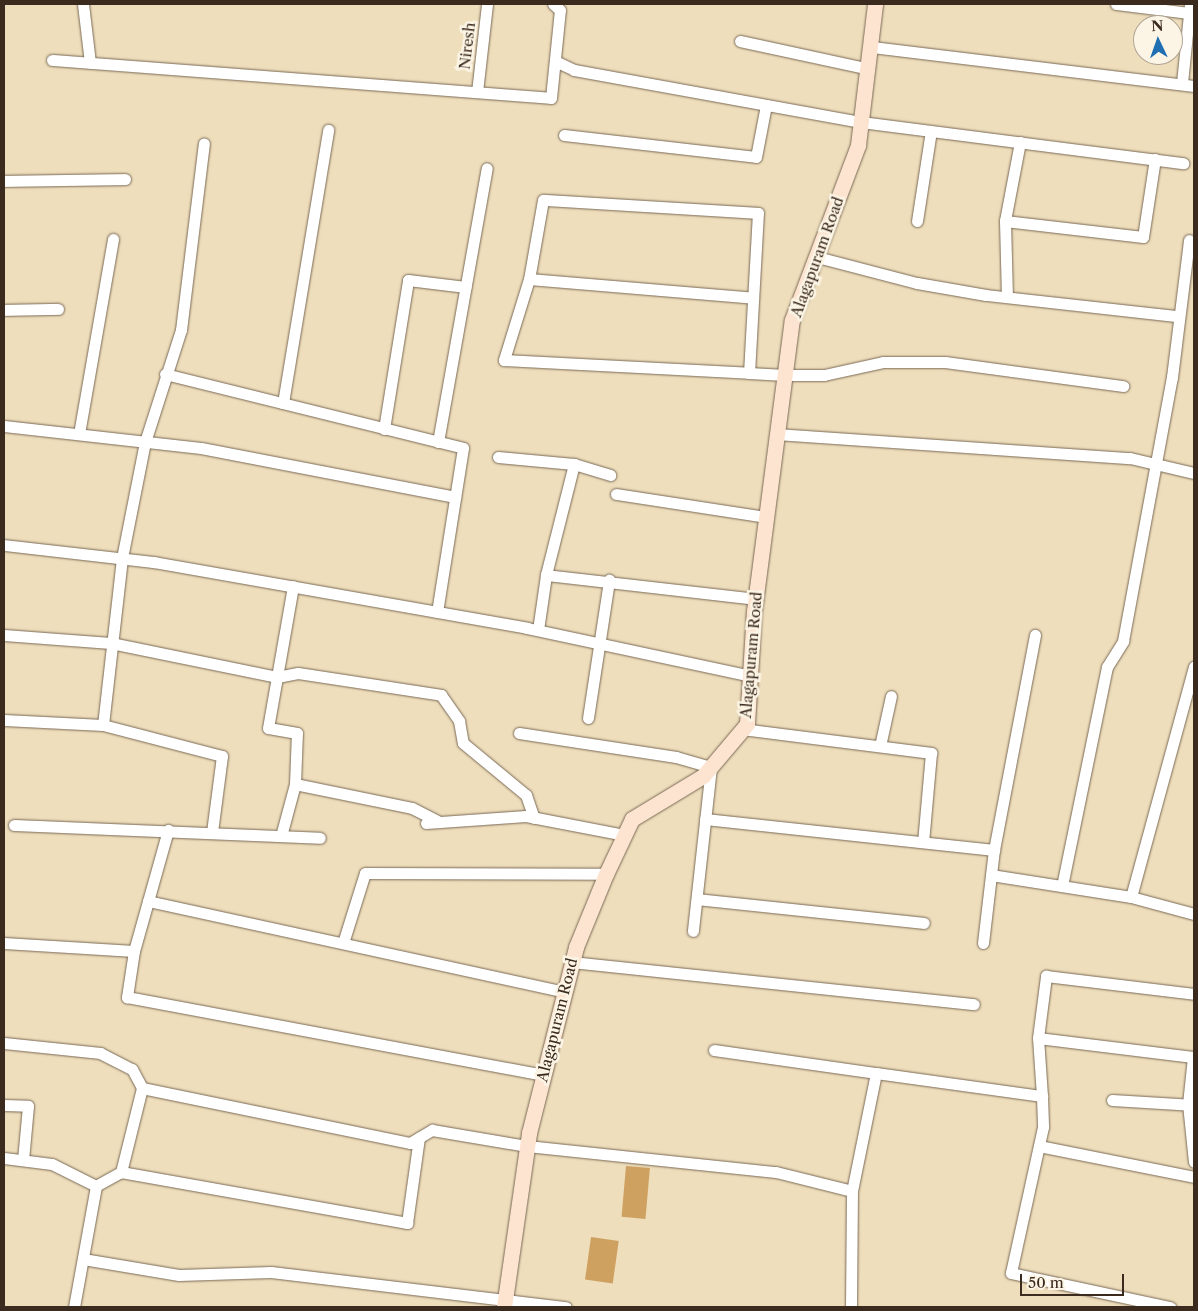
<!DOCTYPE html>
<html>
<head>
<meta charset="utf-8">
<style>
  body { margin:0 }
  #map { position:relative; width:1198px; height:1311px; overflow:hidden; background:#eedebc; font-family:"Libre Caslon Text",serif }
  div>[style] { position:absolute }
  .building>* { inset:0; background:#cfa160; transform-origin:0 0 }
  .roads { filter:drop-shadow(0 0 1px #7a6955) drop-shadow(0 0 1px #7a6955) }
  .street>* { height:11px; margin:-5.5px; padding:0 5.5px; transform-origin:5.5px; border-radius:5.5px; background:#fff }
  .secondary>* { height:15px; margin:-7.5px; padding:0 7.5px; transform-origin:7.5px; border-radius:7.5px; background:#fde4d1 }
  span { translate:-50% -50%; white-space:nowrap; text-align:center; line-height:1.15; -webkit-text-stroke:5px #fcf5e5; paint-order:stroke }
  .street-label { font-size:15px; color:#3b2a1e }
  .frame { position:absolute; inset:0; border:5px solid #3b2a1e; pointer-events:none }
  .north { position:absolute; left:1133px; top:15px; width:50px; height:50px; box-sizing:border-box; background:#fcf5e5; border:1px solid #afa495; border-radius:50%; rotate:357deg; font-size:14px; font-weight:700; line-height:20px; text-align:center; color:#3b2a1e }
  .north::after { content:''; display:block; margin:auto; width:18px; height:22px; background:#1f6fb2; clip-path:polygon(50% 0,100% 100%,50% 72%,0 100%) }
  .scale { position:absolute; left:1020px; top:1274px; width:104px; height:22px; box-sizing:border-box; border:2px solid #3b2a1e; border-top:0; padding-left:6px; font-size:15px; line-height:18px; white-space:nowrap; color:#3b2a1e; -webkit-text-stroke:4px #fcf5e5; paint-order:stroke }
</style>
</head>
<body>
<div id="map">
  <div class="building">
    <div style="left:626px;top:1166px;width:24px;height:51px;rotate:5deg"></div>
    <div style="left:591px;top:1237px;width:28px;height:43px;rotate:8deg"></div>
  </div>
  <div class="roads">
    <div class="street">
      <div style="left:83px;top:4px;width:59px;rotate:83.2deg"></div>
      <div style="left:1116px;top:4px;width:74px;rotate:7deg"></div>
      <div style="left:740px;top:41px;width:132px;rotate:12.2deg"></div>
      <div style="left:872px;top:47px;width:324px;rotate:6.9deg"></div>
      <div style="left:52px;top:60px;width:500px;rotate:4.35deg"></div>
      <div style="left:551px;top:98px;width:88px;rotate:-84.2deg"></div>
      <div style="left:560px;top:10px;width:9px;rotate:-139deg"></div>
      <div style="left:555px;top:61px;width:21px;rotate:25deg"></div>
      <div style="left:574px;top:70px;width:292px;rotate:10.3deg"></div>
      <div style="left:861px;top:122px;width:325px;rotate:7.3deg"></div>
      <div style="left:1182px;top:83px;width:79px;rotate:-84.2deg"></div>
      <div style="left:477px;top:92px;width:89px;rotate:-83.5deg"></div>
      <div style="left:564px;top:135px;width:193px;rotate:6.5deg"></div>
      <div style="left:756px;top:157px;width:53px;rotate:-79.1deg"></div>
      <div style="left:1020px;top:142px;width:80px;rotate:100.8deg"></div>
      <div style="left:1005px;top:221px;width:139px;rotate:6.6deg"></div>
      <div style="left:1143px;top:237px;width:79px;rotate:-81.3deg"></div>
      <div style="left:4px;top:181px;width:121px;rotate:-0.9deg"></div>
      <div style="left:917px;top:221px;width:91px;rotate:-81.2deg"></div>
      <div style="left:1005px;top:221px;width:76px;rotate:88.5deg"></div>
      <div style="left:817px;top:257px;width:103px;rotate:14.6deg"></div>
      <div style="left:917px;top:283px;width:70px;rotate:9.9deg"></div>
      <div style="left:986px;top:295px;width:192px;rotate:6.3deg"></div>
      <div style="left:529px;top:279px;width:225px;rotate:4.8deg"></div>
      <div style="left:4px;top:310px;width:54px;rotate:-1.1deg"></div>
      <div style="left:749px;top:373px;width:160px;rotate:-86.8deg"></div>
      <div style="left:758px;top:213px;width:215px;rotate:-176.5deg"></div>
      <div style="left:543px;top:200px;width:80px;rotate:100deg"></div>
      <div style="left:529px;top:279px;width:85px;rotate:107.2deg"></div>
      <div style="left:504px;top:360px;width:245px;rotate:3deg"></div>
      <div style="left:749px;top:373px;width:36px;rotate:3deg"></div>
      <div style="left:785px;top:375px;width:39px"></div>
      <div style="left:824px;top:375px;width:60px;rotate:-12.4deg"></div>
      <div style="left:883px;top:362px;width:62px"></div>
      <div style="left:945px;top:362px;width:180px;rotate:7.7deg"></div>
      <div style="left:165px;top:374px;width:307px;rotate:13.9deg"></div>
      <div style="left:463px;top:448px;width:166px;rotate:99deg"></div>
      <div style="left:283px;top:403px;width:277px;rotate:-80.6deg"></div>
      <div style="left:4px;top:426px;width:198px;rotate:6.4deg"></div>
      <div style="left:201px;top:448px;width:259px;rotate:10.9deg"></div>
      <div style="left:384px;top:429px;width:151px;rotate:-80.8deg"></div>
      <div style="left:408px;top:280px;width:58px;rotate:6.9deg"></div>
      <div style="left:79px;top:434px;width:198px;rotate:-80.1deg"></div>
      <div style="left:776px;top:434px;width:355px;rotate:3.9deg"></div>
      <div style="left:1130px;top:458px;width:66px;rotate:13.2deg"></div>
      <div style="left:438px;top:442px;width:278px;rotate:-79.9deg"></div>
      <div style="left:498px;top:457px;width:76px;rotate:5.3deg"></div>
      <div style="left:574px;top:464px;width:38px;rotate:17deg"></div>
      <div style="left:574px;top:464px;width:114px;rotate:104.2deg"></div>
      <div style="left:546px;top:575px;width:211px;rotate:6.5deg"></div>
      <div style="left:616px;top:494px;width:152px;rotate:8.7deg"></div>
      <div style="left:4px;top:545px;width:151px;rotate:6.5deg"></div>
      <div style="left:154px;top:562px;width:379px;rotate:10deg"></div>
      <div style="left:527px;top:628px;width:228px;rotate:12.1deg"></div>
      <div style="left:538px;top:630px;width:56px;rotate:-81.7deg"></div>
      <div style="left:4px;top:635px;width:107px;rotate:4.3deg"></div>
      <div style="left:111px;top:643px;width:169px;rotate:11.6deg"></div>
      <div style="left:277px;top:677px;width:21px;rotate:-11deg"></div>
      <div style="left:298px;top:673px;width:145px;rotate:8.7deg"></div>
      <div style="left:441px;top:695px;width:32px;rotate:55deg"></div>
      <div style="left:459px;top:721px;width:22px;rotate:80deg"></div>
      <div style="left:463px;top:743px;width:82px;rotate:39.5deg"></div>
      <div style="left:526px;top:795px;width:24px;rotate:71deg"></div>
      <div style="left:588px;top:718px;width:140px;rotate:-81.3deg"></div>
      <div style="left:4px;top:720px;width:99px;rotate:2.9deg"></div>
      <div style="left:103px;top:725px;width:123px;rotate:14.6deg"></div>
      <div style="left:222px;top:756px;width:77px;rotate:97.5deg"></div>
      <div style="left:103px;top:725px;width:168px;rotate:-83.5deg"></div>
      <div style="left:122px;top:558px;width:118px;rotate:-78.8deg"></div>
      <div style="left:145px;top:442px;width:118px;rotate:-72.2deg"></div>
      <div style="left:181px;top:330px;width:188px;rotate:-83deg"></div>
      <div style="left:742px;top:729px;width:191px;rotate:7.2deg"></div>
      <div style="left:931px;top:753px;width:89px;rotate:95.1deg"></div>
      <div style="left:519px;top:733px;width:159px;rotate:8.7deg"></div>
      <div style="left:676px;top:757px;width:36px;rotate:16deg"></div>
      <div style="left:711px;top:767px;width:165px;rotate:96.3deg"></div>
      <div style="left:880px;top:746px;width:51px;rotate:-77.6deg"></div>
      <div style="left:295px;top:784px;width:119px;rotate:11.6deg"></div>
      <div style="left:412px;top:808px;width:29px;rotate:27deg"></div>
      <div style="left:705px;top:819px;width:291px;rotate:6.1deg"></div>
      <div style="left:426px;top:823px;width:100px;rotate:-4deg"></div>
      <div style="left:526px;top:816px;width:101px;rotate:10.9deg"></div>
      <div style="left:14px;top:825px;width:306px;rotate:2.4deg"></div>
      <div style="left:281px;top:836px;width:54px;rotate:-74.9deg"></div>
      <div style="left:295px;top:784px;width:51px;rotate:-87.8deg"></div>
      <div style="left:297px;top:733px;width:29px;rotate:-170deg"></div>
      <div style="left:268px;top:728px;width:144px;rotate:-80deg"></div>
      <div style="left:991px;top:875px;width:142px;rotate:8.9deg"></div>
      <div style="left:1131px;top:897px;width:65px;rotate:15.1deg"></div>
      <div style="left:1062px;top:886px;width:224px;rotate:-78.4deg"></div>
      <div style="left:1107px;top:667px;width:31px;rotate:-58deg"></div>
      <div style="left:1123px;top:641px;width:269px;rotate:-79.5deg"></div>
      <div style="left:1172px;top:377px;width:138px;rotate:-82.9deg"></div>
      <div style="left:1131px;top:897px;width:239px;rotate:-74.7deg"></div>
      <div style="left:697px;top:899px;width:228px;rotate:6deg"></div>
      <div style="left:148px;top:901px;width:426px;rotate:12.3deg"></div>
      <div style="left:4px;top:943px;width:130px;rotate:3.5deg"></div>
      <div style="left:134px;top:951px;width:47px;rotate:98.7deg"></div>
      <div style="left:127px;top:997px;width:424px;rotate:10.6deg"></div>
      <div style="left:343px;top:943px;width:73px;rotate:-72.6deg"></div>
      <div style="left:365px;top:873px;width:241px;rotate:0.2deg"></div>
      <div style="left:983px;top:943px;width:94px;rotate:-83.3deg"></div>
      <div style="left:994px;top:850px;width:219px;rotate:-79.2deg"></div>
      <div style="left:134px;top:951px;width:126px;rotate:-74.3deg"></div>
      <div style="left:572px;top:962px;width:404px;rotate:6deg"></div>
      <div style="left:1038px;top:1038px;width:156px;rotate:7deg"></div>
      <div style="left:1193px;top:1057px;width:47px;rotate:96.1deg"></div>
      <div style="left:1188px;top:1104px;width:58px;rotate:84.1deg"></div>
      <div style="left:4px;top:1043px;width:97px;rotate:5.9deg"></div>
      <div style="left:100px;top:1053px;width:36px;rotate:27deg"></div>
      <div style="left:132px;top:1069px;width:21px;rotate:62deg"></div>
      <div style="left:142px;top:1088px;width:87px;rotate:104deg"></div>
      <div style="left:121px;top:1172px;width:29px;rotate:151deg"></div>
      <div style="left:96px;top:1186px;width:123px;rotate:100.3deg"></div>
      <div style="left:714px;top:1050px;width:164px;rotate:8.1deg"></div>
      <div style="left:142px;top:1088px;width:274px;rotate:11.6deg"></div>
      <div style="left:410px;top:1143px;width:26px;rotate:-31deg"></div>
      <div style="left:432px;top:1130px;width:96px;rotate:9.6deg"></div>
      <div style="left:527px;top:1146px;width:250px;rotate:6deg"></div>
      <div style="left:776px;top:1172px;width:78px;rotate:14deg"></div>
      <div style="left:852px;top:1191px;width:116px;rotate:90.5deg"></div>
      <div style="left:1042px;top:1096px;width:58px;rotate:-93.9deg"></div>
      <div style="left:1038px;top:1038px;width:63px;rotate:-82.6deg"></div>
      <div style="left:1046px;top:976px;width:149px;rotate:6.9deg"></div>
      <div style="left:1112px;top:1100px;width:82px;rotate:3.5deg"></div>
      <div style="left:4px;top:1105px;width:24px;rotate:2deg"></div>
      <div style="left:28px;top:1106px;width:54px;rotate:95.3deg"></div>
      <div style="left:1039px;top:1146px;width:158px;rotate:11.3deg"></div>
      <div style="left:4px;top:1158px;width:48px;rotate:7.1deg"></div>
      <div style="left:52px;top:1164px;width:49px;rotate:26.6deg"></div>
      <div style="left:121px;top:1172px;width:291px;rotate:10.1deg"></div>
      <div style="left:407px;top:1223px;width:86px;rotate:-82deg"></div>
      <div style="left:852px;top:1191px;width:120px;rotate:-78.5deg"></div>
      <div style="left:876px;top:1073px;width:168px;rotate:7.9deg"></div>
      <div style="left:1042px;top:1096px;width:31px;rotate:88deg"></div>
      <div style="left:1043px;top:1127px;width:149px;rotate:102.4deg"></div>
      <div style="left:1011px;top:1273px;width:163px;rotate:12.1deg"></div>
      <div style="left:83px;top:1259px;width:97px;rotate:9.5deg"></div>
      <div style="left:179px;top:1275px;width:92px;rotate:-1.9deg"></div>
      <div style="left:271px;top:1272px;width:297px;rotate:6.8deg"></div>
    </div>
    <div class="secondary">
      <div style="left:504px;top:1307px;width:176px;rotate:-81.8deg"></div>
      <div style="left:529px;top:1133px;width:192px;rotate:-75.8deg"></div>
      <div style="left:576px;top:947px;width:79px;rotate:-67.7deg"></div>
      <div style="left:606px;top:874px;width:61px;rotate:-64.7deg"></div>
      <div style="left:632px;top:819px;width:83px;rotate:-31.2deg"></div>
      <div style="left:703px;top:776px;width:68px;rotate:-49.8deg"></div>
      <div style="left:747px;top:724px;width:113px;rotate:-86.5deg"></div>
      <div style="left:754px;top:611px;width:293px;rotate:-82.6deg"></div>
      <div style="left:792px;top:320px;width:187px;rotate:-69.3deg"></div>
      <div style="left:858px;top:145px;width:142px;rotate:-83.1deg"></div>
    </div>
  </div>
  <div class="street-label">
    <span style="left:467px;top:46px;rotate:-83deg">Niresh</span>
    <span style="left:817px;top:257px;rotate:-70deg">Alagapuram Road</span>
    <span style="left:751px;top:655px;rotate:-85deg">Alagapuram Road</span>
    <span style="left:557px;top:1020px;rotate:-76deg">Alagapuram Road</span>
  </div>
  <div class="frame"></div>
  <div class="north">N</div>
  <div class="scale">50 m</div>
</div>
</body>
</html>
